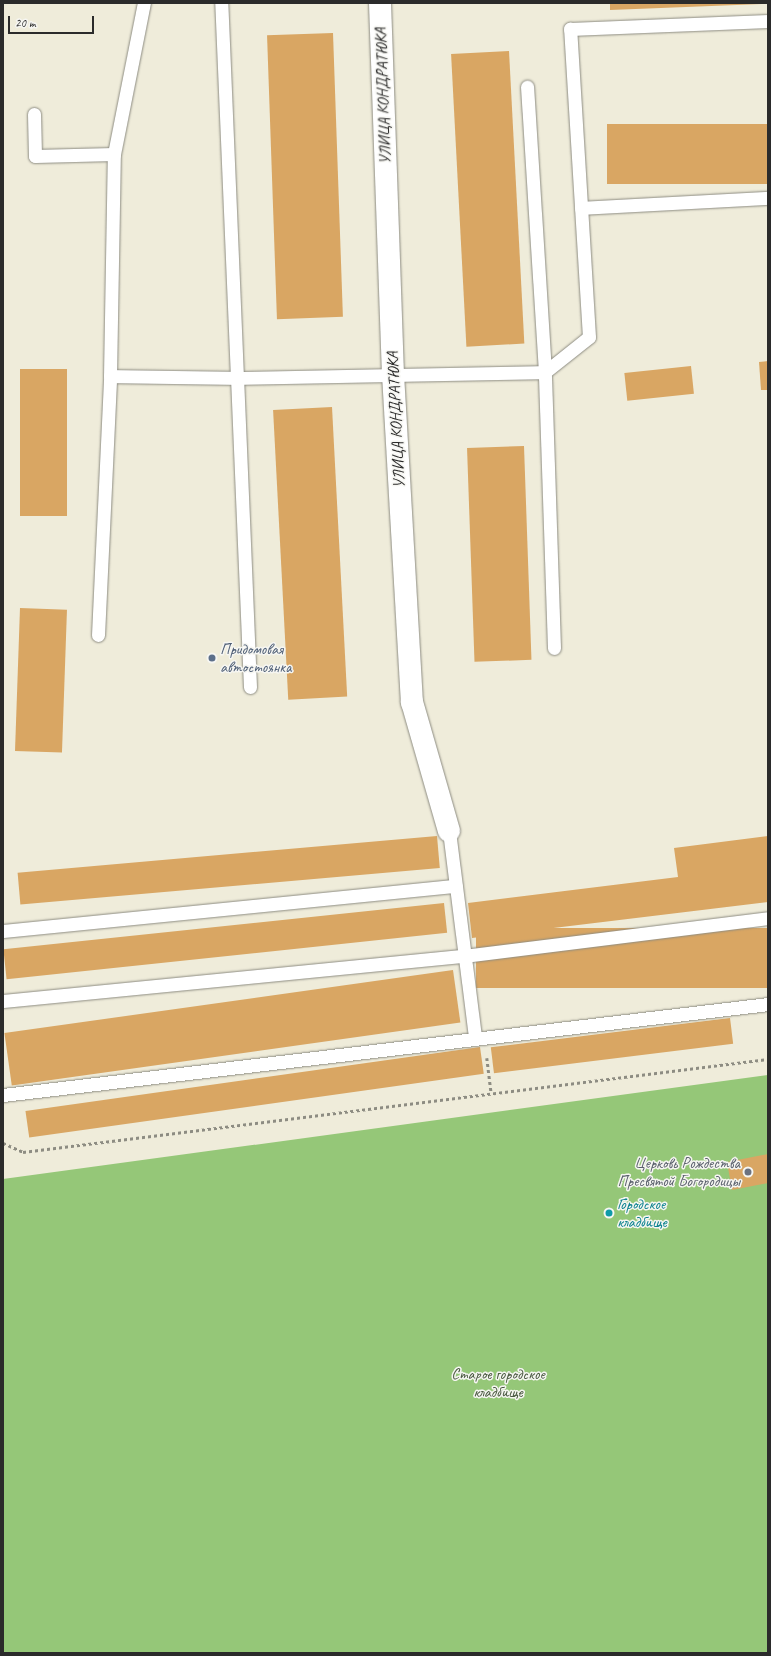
<!DOCTYPE html>
<html>
<head>
<meta charset="utf-8">
<style>
  body { margin:0 }
  #map { position:relative; width:771px; height:1656px; overflow:hidden; background:#efecda; font-family:Caveat,sans-serif }
  div>[style] { position:absolute }
  .green>* { inset:0; background:#95c778 }
  .building>* { inset:0; background:#d9a663; transform-origin:0 0 }
  .path>* { height:2.5px; margin-top:-1.25px; transform-origin:0; background:repeating-linear-gradient(90deg,#8d8c82 0 3px,transparent 0 6px) }
  .roads { filter:drop-shadow(0 0 1px #8d8c82) drop-shadow(0 0 1px #8d8c82) }
  .service>* { height:13px; margin:-6.5px; padding:0 6.5px; transform-origin:6.5px; border-radius:6.5px; background:#fff }
  .minor>* { height:22px; margin:-11px; padding:0 11px; transform-origin:11px; border-radius:11px; background:#fff }
  .dots>* { width:11px; height:11px; translate:-50% -50%; box-sizing:border-box; border:2px solid #f6f6f2; border-radius:50% }
  span { translate:-50% -50%; white-space:nowrap; text-align:center; line-height:1.15; -webkit-text-stroke:3px #f6f6f2; paint-order:stroke }
  .street-label { font-size:16px; color:#2b2b2b }
  .service-label { font-size:16px; color:#4e5e75 }
  .left { translate:0 -50%; text-align:left }
  .worship-label { font-size:16px; color:#5b616d }
  .right { translate:-100% -50%; text-align:right }
  .culture-label { font-size:16px; color:#0d838f }
  .park-label { font-size:16px; color:#4b5a42 }
  .frame { position:absolute; inset:0; border:4px solid #2b2b2b; pointer-events:none }
  .scale { position:absolute; left:8px; top:16px; width:86px; height:18px; box-sizing:border-box; border:2px solid #2b2b2b; border-top:0; padding-left:5px; font-size:12px; line-height:14px; white-space:nowrap; color:#2b2b2b; -webkit-text-stroke:3px #f6f6f2; paint-order:stroke }
</style>
</head>
<body>
<div id="map">
  <div class="green">
    <div style="clip-path:polygon(768px 1075px,768px 1653px,3px 1653px,3px 1179px)"></div>
  </div>
  <div class="building">
    <div style="clip-path:polygon(610px 3px,762px 3px,762px 4px,610px 10px)"></div>
    <div style="left:333px;top:33px;width:284px;height:66px;rotate:88deg"></div>
    <div style="left:509px;top:51px;width:293px;height:58px;rotate:87deg"></div>
    <div style="left:768px;top:124px;width:60px;height:161px;rotate:90deg"></div>
    <div style="clip-path:polygon(768px 361px,768px 390px,761px 390px,759px 362px)"></div>
    <div style="left:691px;top:366px;width:28px;height:67px;rotate:84deg"></div>
    <div style="left:20px;top:369px;width:47px;height:147px"></div>
    <div style="left:332px;top:407px;width:290px;height:59px;rotate:87deg"></div>
    <div style="left:524px;top:446px;width:214px;height:57px;rotate:88deg"></div>
    <div style="left:20px;top:608px;width:47px;height:143px;rotate:2deg"></div>
    <div style="left:437px;top:836px;width:32px;height:421px;rotate:85deg"></div>
    <div style="clip-path:polygon(768px 836px,768px 902px,472px 938px,468px 903px,678px 877px,674px 848px)"></div>
    <div style="left:444px;top:903px;width:30px;height:443px;rotate:84deg"></div>
    <div style="left:768px;top:928px;width:60px;height:292px;rotate:90deg"></div>
    <div style="left:453px;top:970px;width:53px;height:453px;rotate:82deg"></div>
    <div style="left:730px;top:1018px;width:26px;height:241px;rotate:83deg"></div>
    <div style="left:480px;top:1047px;width:27px;height:459px;rotate:82deg"></div>
    <div style="clip-path:polygon(768px 1154px,768px 1183px,732px 1190px,727px 1162px)"></div>
  </div>
  <div class="path">
    <div style="left:487px;top:1058px;width:35px;rotate:83deg"></div>
    <div style="left:3px;top:1143px;width:22px;rotate:24deg"></div>
    <div style="left:23px;top:1152px;width:751px;rotate:-7.12deg"></div>
  </div>
  <div class="roads">
    <div class="service">
      <div style="left:34px;top:114px;width:42px;rotate:88.6deg"></div>
      <div style="left:35px;top:156px;width:79px;rotate:-1.5deg"></div>
      <div style="left:581px;top:208px;width:187px;rotate:-3.1deg"></div>
      <div style="left:110px;top:376px;width:127px;rotate:0.9deg"></div>
      <div style="left:237px;top:378px;width:375px;rotate:-92.4deg"></div>
      <div style="left:98px;top:635px;width:259px;rotate:-87.3deg"></div>
      <div style="left:110px;top:376px;width:222px;rotate:-89deg"></div>
      <div style="left:114px;top:154px;width:154px;rotate:-78.8deg"></div>
      <div style="left:554px;top:648px;width:276px;rotate:-91.9deg"></div>
      <div style="left:545px;top:372px;width:56px;rotate:-38.5deg"></div>
      <div style="left:589px;top:337px;width:309px;rotate:-93.5deg"></div>
      <div style="left:570px;top:29px;width:198px;rotate:-2.3deg"></div>
      <div style="left:250px;top:687px;width:309px;rotate:-92.4deg"></div>
      <div style="left:237px;top:378px;width:308px;rotate:-1.1deg"></div>
      <div style="left:545px;top:372px;width:286px;rotate:-93.6deg"></div>
      <div style="left:449px;top:831px;width:208px;rotate:82.8deg"></div>
      <div style="left:3px;top:931px;width:455px;rotate:-5.7deg"></div>
      <div style="left:3px;top:1001px;width:463px;rotate:-5.6deg"></div>
      <div style="left:464px;top:956px;width:306px;rotate:-7.1deg"></div>
      <div style="left:3px;top:1095px;width:770px;rotate:-6.78deg"></div>
    </div>
    <div class="minor">
      <div style="left:380px;top:3px;width:371px;rotate:88deg"></div>
      <div style="left:393px;top:374px;width:329px;rotate:86.7deg"></div>
      <div style="left:412px;top:702px;width:134px;rotate:74deg"></div>
    </div>
  </div>
  <div class="dots">
    <div style="left:212px;top:658px;background:#5c6f8a"></div>
    <div style="left:748px;top:1172px;background:#6b7280"></div>
    <div style="left:609px;top:1213px;background:#0f9aa8"></div>
  </div>
  <div class="street-label">
    <span style="left:383px;top:96px;rotate:-92deg">УЛИЦА КОНДРАТЮКА</span>
    <span style="left:396px;top:420px;rotate:-93deg">УЛИЦА КОНДРАТЮКА</span>
  </div>
  <div class="service-label">
    <span class="left" style="left:220px;top:658px">Придомовая<br>автостоянка</span>
  </div>
  <div class="worship-label">
    <span class="right" style="left:740px;top:1172px">Церковь Рождества<br>Пресвятой Богородицы</span>
  </div>
  <div class="culture-label">
    <span class="left" style="left:617px;top:1213px">Городское<br>кладбище</span>
  </div>
  <div class="park-label">
    <span style="left:498px;top:1383px">Старое городское<br>кладбище</span>
  </div>
  <div class="frame"></div>
  <div class="scale">20 m</div>
</div>
</body>
</html>
